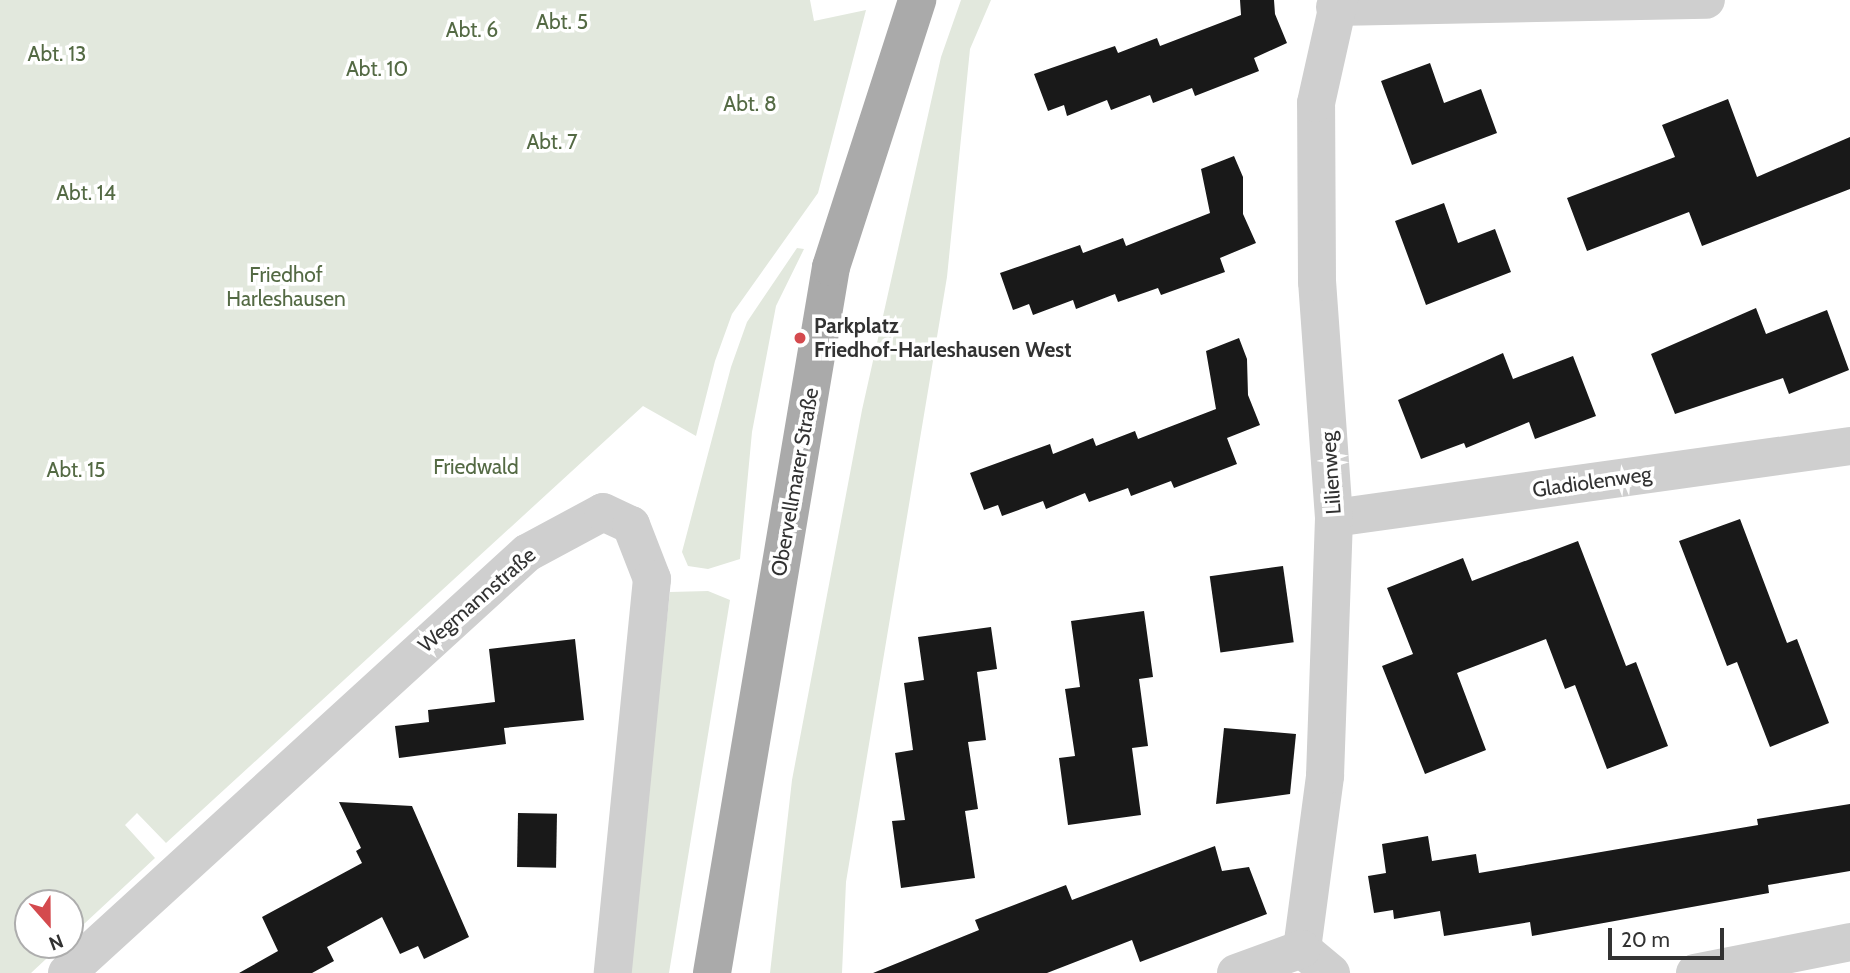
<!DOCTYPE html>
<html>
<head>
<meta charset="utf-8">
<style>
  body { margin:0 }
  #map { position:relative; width:1850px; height:973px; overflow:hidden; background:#fff; font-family:Cabin,sans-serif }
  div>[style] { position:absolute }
  .green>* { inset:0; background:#e2e8dd }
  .building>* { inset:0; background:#191919; transform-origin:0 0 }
  .minor>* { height:38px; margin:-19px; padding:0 19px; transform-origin:19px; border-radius:19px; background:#cfcfcf }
  .major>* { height:38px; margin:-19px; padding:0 19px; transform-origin:19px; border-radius:19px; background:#aaa }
  .dots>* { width:19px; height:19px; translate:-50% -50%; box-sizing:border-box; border:4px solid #fff; border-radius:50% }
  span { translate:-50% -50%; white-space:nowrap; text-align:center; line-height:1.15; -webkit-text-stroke:7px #fff; paint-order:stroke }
  .park-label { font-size:21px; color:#546a44 }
  .poi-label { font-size:21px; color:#323232; font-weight:700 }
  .left { translate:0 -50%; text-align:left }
  .street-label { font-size:21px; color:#323232 }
  .north { position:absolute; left:14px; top:889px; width:70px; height:70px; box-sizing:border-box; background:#fff; border:2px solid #adadad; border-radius:50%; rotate:159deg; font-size:19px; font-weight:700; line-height:28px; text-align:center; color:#323232 }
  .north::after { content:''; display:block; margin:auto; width:24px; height:32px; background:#d44a4e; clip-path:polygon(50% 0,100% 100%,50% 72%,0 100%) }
  .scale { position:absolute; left:1608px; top:928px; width:116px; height:32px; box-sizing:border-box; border:4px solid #323232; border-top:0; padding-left:9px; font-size:21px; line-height:24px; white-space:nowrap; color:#323232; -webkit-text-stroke:5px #fff; paint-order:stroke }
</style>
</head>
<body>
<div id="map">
  <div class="green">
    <div style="clip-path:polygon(0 0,810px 0,814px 21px,866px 10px,818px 193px,732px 314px,715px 361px,696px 436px,643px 406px,166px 843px,137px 813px,125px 825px,155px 858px,70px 937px,70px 903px,28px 903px,28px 945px,61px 945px,31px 973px,0 973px)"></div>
    <div style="clip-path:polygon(961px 0,991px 0,970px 49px,947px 277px,846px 882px,842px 973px,770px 973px,792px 780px,862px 410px,941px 57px)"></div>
    <div style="clip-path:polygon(797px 248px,804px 249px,776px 306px,752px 432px,740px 559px,708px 569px,688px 566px,682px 552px,731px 367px,747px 322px)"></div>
    <div style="clip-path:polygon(708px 591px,730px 600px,669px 973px,625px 973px,670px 592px)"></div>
  </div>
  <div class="building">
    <div style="clip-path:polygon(1240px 0,1274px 0,1275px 14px,1287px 43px,1254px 58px,1259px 71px,1195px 96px,1192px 88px,1153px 103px,1150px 95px,1111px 110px,1107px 100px,1067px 116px,1064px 105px,1048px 111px,1034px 74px,1115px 46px,1118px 53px,1157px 38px,1160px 46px,1241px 15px)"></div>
    <div style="clip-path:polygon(1430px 63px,1444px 103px,1481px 89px,1497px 133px,1412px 165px,1381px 81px)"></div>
    <div style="clip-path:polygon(1728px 99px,1757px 177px,1850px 137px,1850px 189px,1702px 246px,1689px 212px,1587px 251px,1567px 198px,1675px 157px,1662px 125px)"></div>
    <div style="clip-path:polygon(1234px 156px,1243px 177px,1243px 214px,1256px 243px,1220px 258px,1225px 272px,1161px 295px,1158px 288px,1118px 302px,1115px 294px,1076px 309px,1073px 300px,1033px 315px,1029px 304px,1013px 310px,1000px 273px,1080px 245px,1083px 253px,1123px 238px,1126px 246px,1210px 213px,1201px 169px)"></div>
    <div style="clip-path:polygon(1444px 203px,1458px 243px,1495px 229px,1511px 272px,1426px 305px,1395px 221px)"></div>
    <div style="clip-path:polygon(1756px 308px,1766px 334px,1827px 310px,1849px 370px,1789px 394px,1783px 378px,1675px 414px,1651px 354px)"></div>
    <div style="clip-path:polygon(1239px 338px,1247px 359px,1248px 395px,1260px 425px,1227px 438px,1237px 464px,1174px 488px,1171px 481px,1131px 496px,1128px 488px,1089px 502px,1085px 493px,1046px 509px,1043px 501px,1002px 516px,998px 505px,984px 510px,970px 473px,1050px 444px,1053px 454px,1093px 438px,1096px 446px,1135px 431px,1138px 439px,1216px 409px,1206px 351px)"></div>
    <div style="clip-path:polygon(1503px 353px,1513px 379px,1573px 356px,1596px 416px,1535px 439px,1529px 422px,1466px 448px,1464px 443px,1421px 459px,1398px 400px)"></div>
    <div style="clip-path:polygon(1740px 519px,1787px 643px,1797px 639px,1829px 723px,1770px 747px,1737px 662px,1727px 666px,1679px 541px)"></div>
    <div style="clip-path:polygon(1578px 541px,1626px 666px,1636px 662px,1668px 746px,1607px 769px,1575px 685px,1565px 689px,1546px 639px,1457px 673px,1486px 750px,1425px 774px,1382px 666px,1413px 654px,1387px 588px,1463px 558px,1472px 581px)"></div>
    <div style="left:1283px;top:566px;width:77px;height:74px;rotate:82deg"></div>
    <div style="clip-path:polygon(1144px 611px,1153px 677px,1139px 679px,1148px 746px,1132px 748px,1141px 815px,1068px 825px,1059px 758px,1075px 756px,1065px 689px,1080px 687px,1071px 621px)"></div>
    <div style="clip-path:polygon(991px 627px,997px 669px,977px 672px,986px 740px,968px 742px,978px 809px,965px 811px,975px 878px,901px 888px,892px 821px,905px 820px,895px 753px,913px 750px,904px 683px,924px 680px,918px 637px)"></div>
    <div style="clip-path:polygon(575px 639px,584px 720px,504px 728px,506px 744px,399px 758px,395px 726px,429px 722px,428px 710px,495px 702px,489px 649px)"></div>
    <div style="clip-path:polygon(1224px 728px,1296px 734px,1290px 794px,1216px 804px)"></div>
    <div style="clip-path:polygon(339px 802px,412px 806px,469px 937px,424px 959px,418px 946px,400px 954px,382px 917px,327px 947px,334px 961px,312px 973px,239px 973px,278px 951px,262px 917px,362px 863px,356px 851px,361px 848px)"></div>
    <div style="clip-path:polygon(1850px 804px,1850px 871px,1768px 885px,1769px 893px,1532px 936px,1530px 922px,1444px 936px,1440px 911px,1394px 919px,1393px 910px,1374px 913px,1368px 876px,1386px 873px,1382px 844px,1428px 836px,1432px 861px,1476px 854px,1479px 873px,1758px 825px,1757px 819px)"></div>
    <div style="left:518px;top:813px;width:39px;height:54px;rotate:1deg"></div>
    <div style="clip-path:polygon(1215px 846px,1222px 871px,1249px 867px,1267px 914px,1140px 962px,1132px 940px,1047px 973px,873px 973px,979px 930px,975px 920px,1066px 885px,1072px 900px)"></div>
  </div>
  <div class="minor">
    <div style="left:1335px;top:7px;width:371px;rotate:-1.1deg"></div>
    <div style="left:1334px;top:518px;width:521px;rotate:-7.94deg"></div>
    <div style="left:1302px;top:949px;width:175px;rotate:-82.4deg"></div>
    <div style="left:1325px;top:776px;width:258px;rotate:-88deg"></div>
    <div style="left:1334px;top:518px;width:237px;rotate:-94.1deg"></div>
    <div style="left:1317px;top:282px;width:179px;rotate:-90.3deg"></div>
    <div style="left:1316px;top:103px;width:106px;rotate:-77.4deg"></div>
    <div style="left:1302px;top:949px;width:38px;rotate:40deg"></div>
    <div style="left:67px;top:973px;width:623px;rotate:-42.4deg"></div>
    <div style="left:527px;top:553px;width:86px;rotate:-28.3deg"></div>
    <div style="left:603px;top:512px;width:31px;rotate:25deg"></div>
    <div style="left:631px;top:525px;width:58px;rotate:68.7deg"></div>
    <div style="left:652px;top:579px;width:396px;rotate:95.7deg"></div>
    <div style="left:1236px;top:973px;width:70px;rotate:-20deg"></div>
    <div style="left:1695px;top:973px;width:158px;rotate:-11.3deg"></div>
  </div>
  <div class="major">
    <div style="left:712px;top:973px;width:716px;rotate:-80.43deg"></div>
    <div style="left:831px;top:267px;width:281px;rotate:-72.1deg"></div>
  </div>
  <div class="dots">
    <div style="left:800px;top:338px;background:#d44a4e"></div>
  </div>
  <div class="park-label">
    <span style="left:562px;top:22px">Abt. 5</span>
    <span style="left:472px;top:30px">Abt. 6</span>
    <span style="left:57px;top:54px">Abt. 13</span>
    <span style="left:377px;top:69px">Abt. 10</span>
    <span style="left:750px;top:104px">Abt. 8</span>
    <span style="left:552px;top:142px">Abt. 7</span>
    <span style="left:86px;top:193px">Abt. 14</span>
    <span style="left:286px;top:287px">Friedhof<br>Harleshausen</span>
    <span style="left:476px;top:467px">Friedwald</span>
    <span style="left:76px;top:470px">Abt. 15</span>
  </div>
  <div class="poi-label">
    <span class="left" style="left:814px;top:338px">Parkplatz<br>Friedhof-Harleshausen West</span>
  </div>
  <div class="street-label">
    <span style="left:1331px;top:473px;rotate:-94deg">Lilienweg</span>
    <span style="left:795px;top:482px;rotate:-80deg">Obervellmarer Straße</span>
    <span style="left:1592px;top:482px;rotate:-8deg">Gladiolenweg</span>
    <span style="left:477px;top:600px;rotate:-41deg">Wegmannstraße</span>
  </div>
  <div class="north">N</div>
  <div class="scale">20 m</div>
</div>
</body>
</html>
